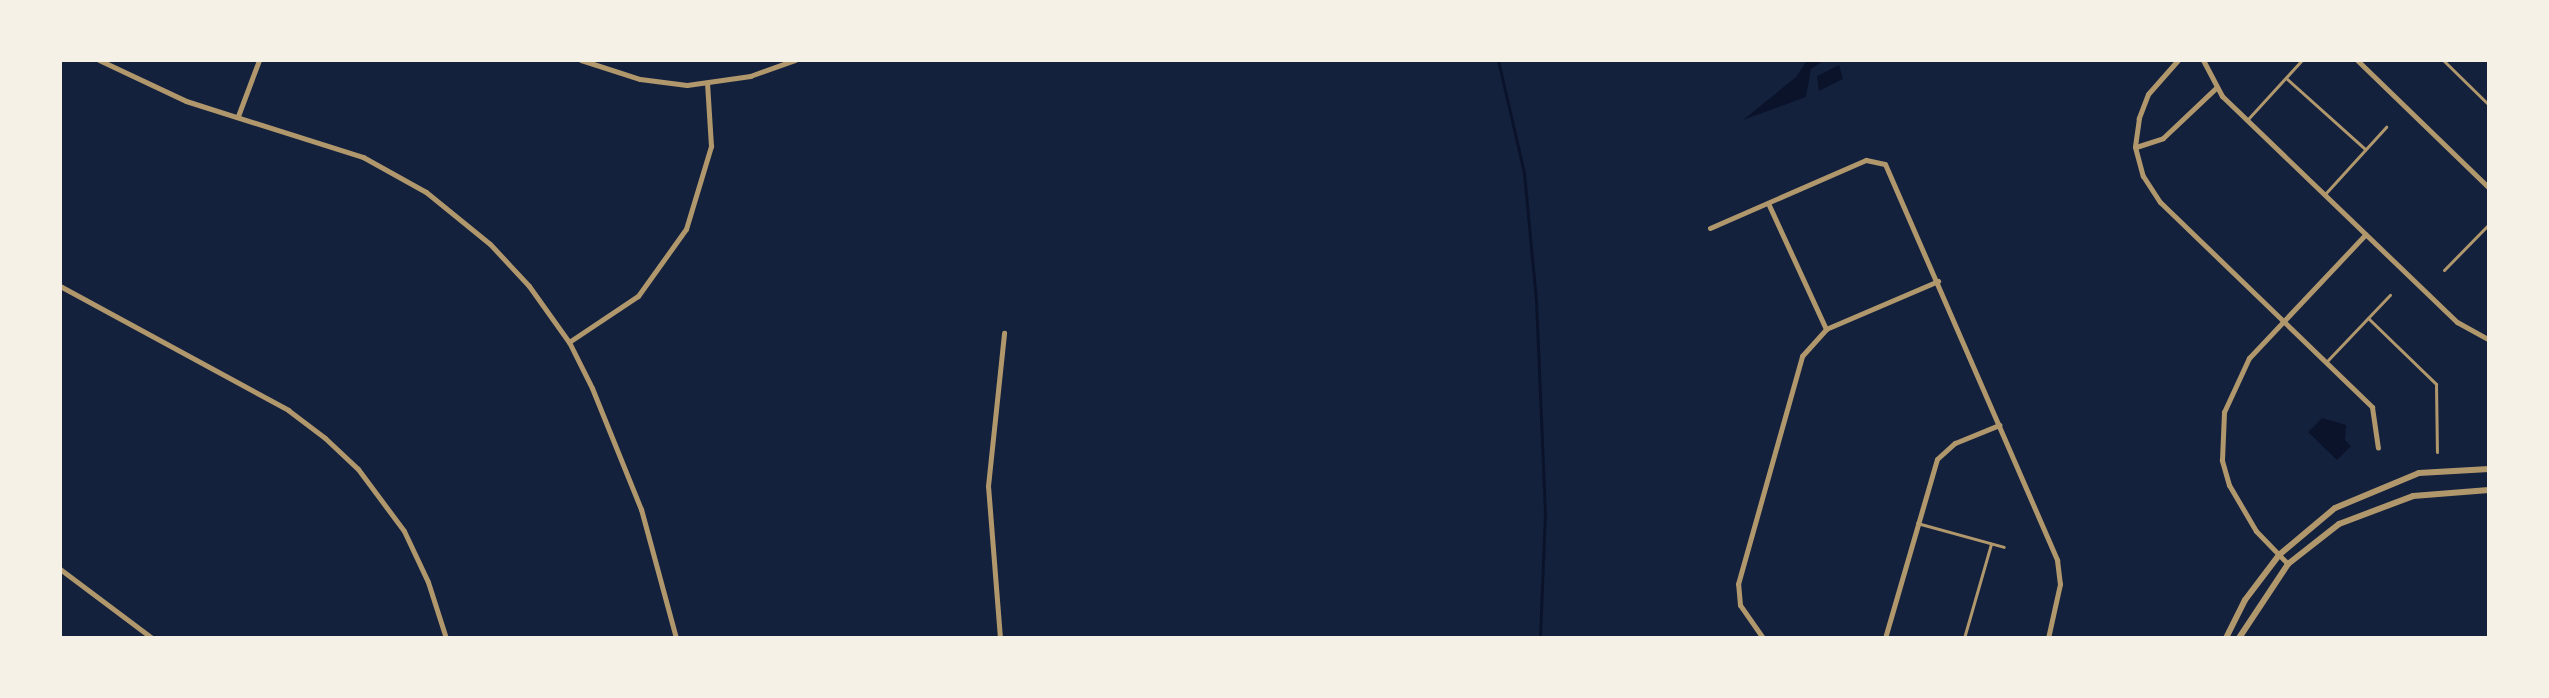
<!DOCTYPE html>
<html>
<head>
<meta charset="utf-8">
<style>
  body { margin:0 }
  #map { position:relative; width:2549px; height:698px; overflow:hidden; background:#14213d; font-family:"IBM Plex Sans",sans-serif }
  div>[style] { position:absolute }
  .water>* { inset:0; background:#0b132b }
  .stream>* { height:3px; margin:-1.5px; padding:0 1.5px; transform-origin:1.5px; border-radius:1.5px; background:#0b132b }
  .service>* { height:3px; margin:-1.5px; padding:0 1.5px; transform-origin:1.5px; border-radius:1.5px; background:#b1986c }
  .minor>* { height:5px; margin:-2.5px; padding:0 2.5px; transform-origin:2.5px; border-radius:2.5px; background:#b1986c }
  .tertiary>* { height:6px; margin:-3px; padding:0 3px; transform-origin:3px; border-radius:3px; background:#b1986c }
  span { translate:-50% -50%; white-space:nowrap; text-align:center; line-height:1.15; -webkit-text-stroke:6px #f6f1e7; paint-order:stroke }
  .frame { position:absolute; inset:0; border:62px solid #f6f1e7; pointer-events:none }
</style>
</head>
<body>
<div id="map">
  <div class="water">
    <div style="clip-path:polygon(1807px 60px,1825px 60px,1811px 69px,1806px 97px,1743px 120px,1796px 77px)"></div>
    <div style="clip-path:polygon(1839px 65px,1843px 79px,1819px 91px,1817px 76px)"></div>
    <div style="clip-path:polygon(2322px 418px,2346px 425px,2345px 440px,2351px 446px,2337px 460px,2308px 432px)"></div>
  </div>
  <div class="stream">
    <div style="left:1498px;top:60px;width:116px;rotate:77deg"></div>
    <div style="left:1524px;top:173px;width:127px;rotate:84.6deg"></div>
    <div style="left:1536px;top:299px;width:213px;rotate:87.6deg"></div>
    <div style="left:1545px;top:512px;width:126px;rotate:92.3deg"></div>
  </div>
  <div class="service">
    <div style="left:2443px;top:60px;width:64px;rotate:44.4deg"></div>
    <div style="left:2286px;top:78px;width:106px;rotate:41.9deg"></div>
    <div style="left:2248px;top:119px;width:79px;rotate:-47.6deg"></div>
    <div style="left:2325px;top:194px;width:91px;rotate:-47.7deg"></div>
    <div style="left:2444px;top:270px;width:64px;rotate:-45.6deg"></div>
    <div style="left:2368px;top:318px;width:95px;rotate:44.1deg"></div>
    <div style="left:2436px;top:384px;width:68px;rotate:89.2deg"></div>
    <div style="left:2328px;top:360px;width:90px;rotate:-46.4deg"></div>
    <div style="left:1917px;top:523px;width:90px;rotate:15.4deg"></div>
    <div style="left:1964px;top:638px;width:98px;rotate:-74deg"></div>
  </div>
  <div class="minor">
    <div style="left:99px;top:60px;width:96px;rotate:25.2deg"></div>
    <div style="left:186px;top:101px;width:186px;rotate:17.6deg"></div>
    <div style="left:363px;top:157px;width:72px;rotate:29.1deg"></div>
    <div style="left:426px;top:192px;width:82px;rotate:39.1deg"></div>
    <div style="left:490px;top:244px;width:57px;rotate:47.1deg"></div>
    <div style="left:529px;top:286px;width:69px;rotate:54.5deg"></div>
    <div style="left:569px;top:342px;width:51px;rotate:63.4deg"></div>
    <div style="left:592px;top:388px;width:131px;rotate:68deg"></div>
    <div style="left:641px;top:509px;width:134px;rotate:74.8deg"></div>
    <div style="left:581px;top:60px;width:62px;rotate:17.9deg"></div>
    <div style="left:640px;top:79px;width:47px;rotate:7.3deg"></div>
    <div style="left:687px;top:85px;width:64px;rotate:-8.1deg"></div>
    <div style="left:750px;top:76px;width:48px;rotate:-19.6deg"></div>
    <div style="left:2178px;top:60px;width:45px;rotate:131.4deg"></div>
    <div style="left:2148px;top:94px;width:26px;rotate:111deg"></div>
    <div style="left:2139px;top:118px;width:29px;rotate:98deg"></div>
    <div style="left:2135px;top:147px;width:30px;rotate:75deg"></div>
    <div style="left:2143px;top:176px;width:31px;rotate:57deg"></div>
    <div style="left:2160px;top:202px;width:295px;rotate:44deg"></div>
    <div style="left:2372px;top:407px;width:41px;rotate:81.7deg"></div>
    <div style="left:2203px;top:60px;width:41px;rotate:62.2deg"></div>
    <div style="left:2222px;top:96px;width:326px;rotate:43.9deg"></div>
    <div style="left:2457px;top:322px;width:37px;rotate:29deg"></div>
    <div style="left:2357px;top:60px;width:184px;rotate:44.1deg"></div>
    <div style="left:238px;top:116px;width:60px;rotate:-69.4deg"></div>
    <div style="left:2136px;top:147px;width:28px;rotate:-18deg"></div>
    <div style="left:2163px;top:138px;width:74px;rotate:-43.4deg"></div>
    <div style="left:1768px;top:203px;width:139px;rotate:65.3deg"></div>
    <div style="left:1710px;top:228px;width:170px;rotate:-23.6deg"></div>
    <div style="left:1866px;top:160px;width:19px;rotate:12deg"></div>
    <div style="left:1885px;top:164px;width:432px;rotate:66.5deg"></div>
    <div style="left:2057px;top:560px;width:24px;rotate:83deg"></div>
    <div style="left:2060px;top:584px;width:55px;rotate:102.5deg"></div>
    <div style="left:60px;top:286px;width:260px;rotate:28.5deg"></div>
    <div style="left:288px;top:410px;width:46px;rotate:37.1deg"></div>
    <div style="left:325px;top:438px;width:45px;rotate:43.2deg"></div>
    <div style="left:358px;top:469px;width:77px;rotate:53.4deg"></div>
    <div style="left:404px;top:531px;width:56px;rotate:64.8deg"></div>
    <div style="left:428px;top:582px;width:59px;rotate:72.2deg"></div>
    <div style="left:569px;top:342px;width:83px;rotate:-33.7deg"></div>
    <div style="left:638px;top:296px;width:82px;rotate:-54.4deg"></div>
    <div style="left:686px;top:229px;width:87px;rotate:-73.2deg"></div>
    <div style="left:711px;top:146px;width:63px;rotate:-93.6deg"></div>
    <div style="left:2288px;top:564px;width:46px;rotate:-134.1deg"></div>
    <div style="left:2256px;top:531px;width:53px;rotate:-120.4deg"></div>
    <div style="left:2229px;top:485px;width:26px;rotate:-106deg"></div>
    <div style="left:2222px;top:460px;width:48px;rotate:-87.6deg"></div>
    <div style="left:2224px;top:412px;width:60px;rotate:-65.2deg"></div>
    <div style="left:2249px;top:358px;width:170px;rotate:-46.7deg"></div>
    <div style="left:60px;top:569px;width:115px;rotate:36.9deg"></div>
    <div style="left:1000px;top:638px;width:152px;rotate:-94.5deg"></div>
    <div style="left:988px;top:486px;width:154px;rotate:-84deg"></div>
    <div style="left:1763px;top:638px;width:40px;rotate:-124.9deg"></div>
    <div style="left:1740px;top:605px;width:21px;rotate:-95deg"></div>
    <div style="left:1738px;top:584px;width:237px;rotate:-74.3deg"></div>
    <div style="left:1802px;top:356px;width:36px;rotate:-48deg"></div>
    <div style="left:1826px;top:329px;width:122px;rotate:-23.2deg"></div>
    <div style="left:1885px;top:638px;width:186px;rotate:-73.8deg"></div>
    <div style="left:1937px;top:459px;width:24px;rotate:-42deg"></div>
    <div style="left:1955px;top:443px;width:48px;rotate:-22.2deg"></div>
  </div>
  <div class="tertiary">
    <div style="left:2226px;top:638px;width:42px;rotate:-63.4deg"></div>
    <div style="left:2245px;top:600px;width:56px;rotate:-52.9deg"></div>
    <div style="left:2279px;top:555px;width:73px;rotate:-40deg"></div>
    <div style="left:2335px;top:508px;width:91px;rotate:-22.6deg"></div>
    <div style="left:2419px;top:473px;width:70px;rotate:-3.3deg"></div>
    <div style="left:2239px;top:638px;width:89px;rotate:-56.5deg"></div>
    <div style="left:2288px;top:564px;width:65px;rotate:-38.1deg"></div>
    <div style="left:2339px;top:524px;width:79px;rotate:-20.7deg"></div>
    <div style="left:2413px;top:496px;width:76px;rotate:-4.5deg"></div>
  </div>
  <div class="frame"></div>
</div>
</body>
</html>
